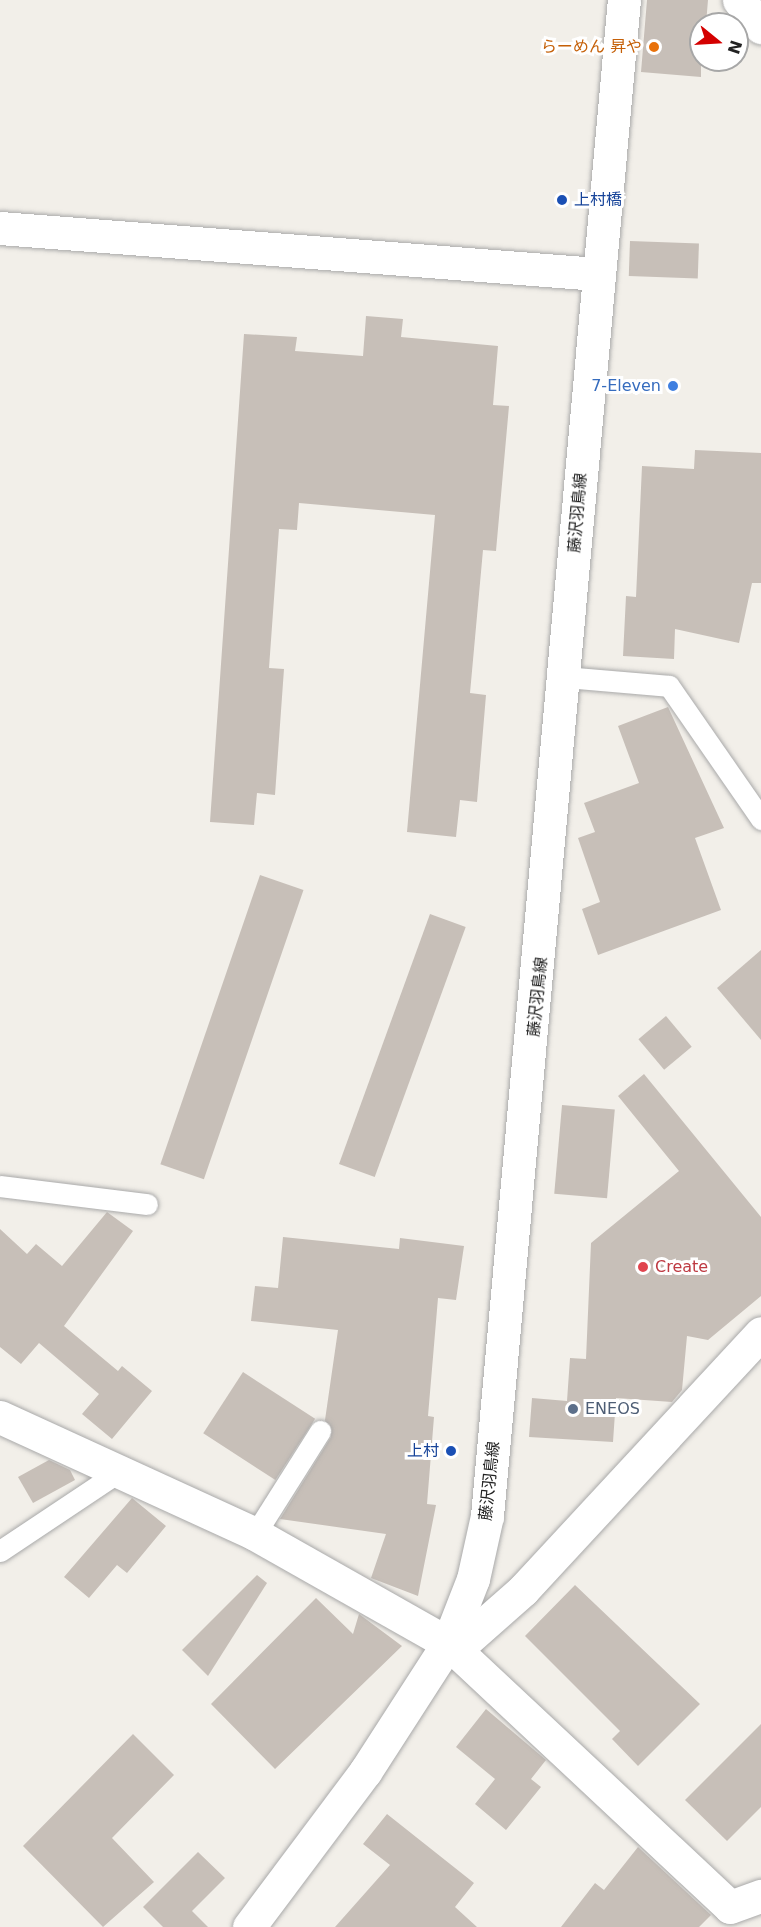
<!DOCTYPE html>
<html>
<head>
<meta charset="utf-8">
<style>
  body { margin:0 }
  #map { position:relative; width:761px; height:1927px; overflow:hidden; background:#f2efe9; font-family:"DejaVu Sans","Noto Sans JP",sans-serif }
  div>[style] { position:absolute }
  .building>* { inset:0; background:#c7bfb8; transform-origin:0 0 }
  .roads { filter:drop-shadow(0 0 2px #a9a9a9) drop-shadow(0 0 2px #a9a9a9) }
  .service>* { height:21px; margin:-10.5px; padding:0 10.5px; transform-origin:10.5px; border-radius:10.5px; background:#fff }
  .minor>* { height:33px; margin:-16.5px; padding:0 16.5px; transform-origin:16.5px; border-radius:16.5px; background:#fff }
  .tertiary>* { height:33px; margin:-16.5px; padding:0 16.5px; transform-origin:16.5px; border-radius:16.5px; background:#fff }
  .dots>* { width:16px; height:16px; translate:-50% -50%; box-sizing:border-box; border:3px solid #fff; border-radius:50% }
  span { translate:-50% -50%; white-space:nowrap; text-align:center; line-height:1.15; -webkit-text-stroke:6px #fff; paint-order:stroke }
  .food-label { font-size:16px; color:#c56008 }
  .right { translate:-100% -50%; text-align:right }
  .transit-label { font-size:16px; color:#164399 }
  .left { translate:0 -50%; text-align:left }
  .shop-label { font-size:16px; color:#366cbe }
  .street-label { font-size:16px; color:#222 }
  .health-label { font-size:16px; color:#be3a42 }
  .service-label { font-size:16px; color:#4e5e75 }
  .north { position:absolute; left:689px; top:12px; width:60px; height:60px; box-sizing:border-box; background:#fff; border:2px solid #a7a7a7; border-radius:50%; rotate:108deg; font-size:16px; font-weight:700; line-height:24px; text-align:center; color:#222 }
  .north::after { content:''; display:block; margin:auto; width:21px; height:27px; background:#d40000; clip-path:polygon(50% 0,100% 100%,50% 72%,0 100%) }
</style>
</head>
<body>
<div id="map">
  <div class="building">
    <div style="clip-path:polygon(647px 0,708px 0,706px 24px,701px 24px,701px 77px,641px 72px)"></div>
    <div style="left:630px;top:241px;width:69px;height:35px;rotate:2deg"></div>
    <div style="clip-path:polygon(366px 316px,403px 319px,401px 337px,498px 346px,493px 405px,509px 406px,496px 551px,483px 550px,470px 693px,486px 695px,477px 802px,460px 800px,456px 837px,407px 832px,435px 515px,299px 503px,297px 530px,279px 529px,269px 668px,284px 669px,275px 795px,257px 793px,254px 825px,210px 822px,244px 334px,297px 337px,295px 351px,363px 356px)"></div>
    <div style="clip-path:polygon(695px 450px,761px 453px,761px 583px,752px 583px,739px 643px,675px 629px,674px 659px,623px 656px,626px 596px,636px 597px,642px 466px,694px 469px)"></div>
    <div style="clip-path:polygon(668px 707px,724px 828px,695px 838px,721px 910px,598px 955px,582px 909px,600px 902px,578px 838px,595px 832px,584px 803px,639px 783px,618px 726px)"></div>
    <div style="left:260px;top:875px;width:46px;height:306px;rotate:19deg"></div>
    <div style="left:430px;top:914px;width:38px;height:266px;rotate:20deg"></div>
    <div style="clip-path:polygon(761px 950px,761px 1040px,717px 988px)"></div>
    <div style="left:666px;top:1016px;width:40px;height:36px;rotate:50deg"></div>
    <div style="clip-path:polygon(644px 1074px,761px 1217px,761px 1296px,708px 1340px,687px 1336px,682px 1390px,672px 1402px,616px 1398px,613px 1442px,529px 1437px,532px 1398px,567px 1401px,570px 1358px,586px 1359px,591px 1243px,679px 1171px,618px 1096px)"></div>
    <div style="left:562px;top:1105px;width:53px;height:89px;rotate:5deg"></div>
    <div style="clip-path:polygon(107px 1212px,133px 1231px,64px 1326px,118px 1371px,122px 1366px,152px 1391px,112px 1439px,82px 1414px,99px 1394px,39px 1343px,21px 1364px,0 1347px,0 1229px,27px 1254px,36px 1244px,62px 1266px)"></div>
    <div style="clip-path:polygon(283px 1237px,399px 1249px,400px 1238px,464px 1246px,456px 1300px,438px 1298px,428px 1416px,434px 1417px,427px 1504px,436px 1505px,418px 1596px,371px 1578px,386px 1534px,280px 1519px,331px 1437px,325px 1420px,338px 1330px,251px 1321px,255px 1286px,278px 1288px)"></div>
    <div style="left:243px;top:1372px;width:86px;height:73px;rotate:33deg"></div>
    <div style="clip-path:polygon(49px 1460px,70px 1470px,75px 1480px,33px 1503px,18px 1477px)"></div>
    <div style="clip-path:polygon(132px 1498px,166px 1526px,127px 1573px,117px 1565px,89px 1598px,64px 1577px)"></div>
    <div style="clip-path:polygon(257px 1575px,267px 1583px,208px 1676px,182px 1650px)"></div>
    <div style="clip-path:polygon(575px 1585px,700px 1704px,638px 1766px,612px 1739px,620px 1731px,525px 1636px)"></div>
    <div style="clip-path:polygon(316px 1598px,353px 1634px,359px 1614px,402px 1646px,275px 1769px,211px 1704px)"></div>
    <div style="clip-path:polygon(486px 1709px,546px 1760px,531px 1779px,541px 1787px,506px 1830px,475px 1804px,495px 1779px,456px 1747px)"></div>
    <div style="clip-path:polygon(761px 1724px,761px 1807px,727px 1841px,685px 1800px)"></div>
    <div style="clip-path:polygon(133px 1734px,174px 1775px,112px 1838px,154px 1882px,103px 1927px,23px 1846px)"></div>
    <div style="clip-path:polygon(387px 1814px,474px 1883px,455px 1907px,477px 1927px,335px 1927px,390px 1865px,363px 1844px)"></div>
    <div style="clip-path:polygon(638px 1847px,711px 1915px,699px 1927px,561px 1927px,595px 1883px,604px 1890px)"></div>
    <div style="clip-path:polygon(198px 1852px,225px 1878px,192px 1911px,208px 1927px,163px 1927px,143px 1907px)"></div>
  </div>
  <div class="roads">
    <div class="service">
      <div style="left:565px;top:677px;width:104px;rotate:4.9deg"></div>
      <div style="left:669px;top:686px;width:162px;rotate:55.3deg"></div>
      <div style="left:0;top:1186px;width:148px;rotate:7deg"></div>
      <div style="left:255px;top:1534px;width:122px;rotate:-57.7deg"></div>
      <div style="left:0;top:1551px;width:148px;rotate:-33.7deg"></div>
    </div>
    <div class="minor">
      <div style="left:739px;top:0;width:35px;rotate:51deg"></div>
      <div style="left:0;top:228px;width:600px;rotate:4.4deg"></div>
      <div style="left:0;top:1417px;width:281px;rotate:24.6deg"></div>
      <div style="left:255px;top:1534px;width:222px;rotate:29.5deg"></div>
      <div style="left:448px;top:1643px;width:386px;rotate:43.1deg"></div>
      <div style="left:730px;top:1907px;width:33px;rotate:-20deg"></div>
      <div style="left:455px;top:1650px;width:91px;rotate:-41.4deg"></div>
      <div style="left:523px;top:1590px;width:350px;rotate:-47.2deg"></div>
    </div>
    <div class="tertiary">
      <div style="left:249px;top:1927px;width:194px;rotate:-53.2deg"></div>
      <div style="left:365px;top:1772px;width:153px;rotate:-57.2deg"></div>
      <div style="left:448px;top:1643px;width:69px;rotate:-68.7deg"></div>
      <div style="left:473px;top:1579px;width:65px;rotate:-77.5deg"></div>
      <div style="left:487px;top:1516px;width:1522px;rotate:-84.84deg"></div>
    </div>
  </div>
  <div class="dots">
    <div style="left:654px;top:47px;background:#e8710a"></div>
    <div style="left:562px;top:200px;background:#1a4fb4"></div>
    <div style="left:673px;top:386px;background:#3f7fe0"></div>
    <div style="left:643px;top:1267px;background:#e0444e"></div>
    <div style="left:573px;top:1409px;background:#5c6f8a"></div>
    <div style="left:451px;top:1451px;background:#1a4fb4"></div>
  </div>
  <div class="food-label">
    <span class="right" style="left:642px;top:47px">らーめん 昇や</span>
  </div>
  <div class="transit-label">
    <span class="left" style="left:574px;top:200px">上村橋</span>
    <span class="right" style="left:439px;top:1451px">上村</span>
  </div>
  <div class="shop-label">
    <span class="right" style="left:661px;top:386px">7-Eleven</span>
  </div>
  <div class="street-label">
    <span style="left:578px;top:513px;rotate:-85deg">藤沢羽鳥線</span>
    <span style="left:538px;top:997px;rotate:-84deg">藤沢羽鳥線</span>
    <span style="left:490px;top:1481px;rotate:-84deg">藤沢羽鳥線</span>
  </div>
  <div class="health-label">
    <span class="left" style="left:655px;top:1267px">Create</span>
  </div>
  <div class="service-label">
    <span class="left" style="left:585px;top:1409px">ENEOS</span>
  </div>
  <div class="north">N</div>
</div>
</body>
</html>
